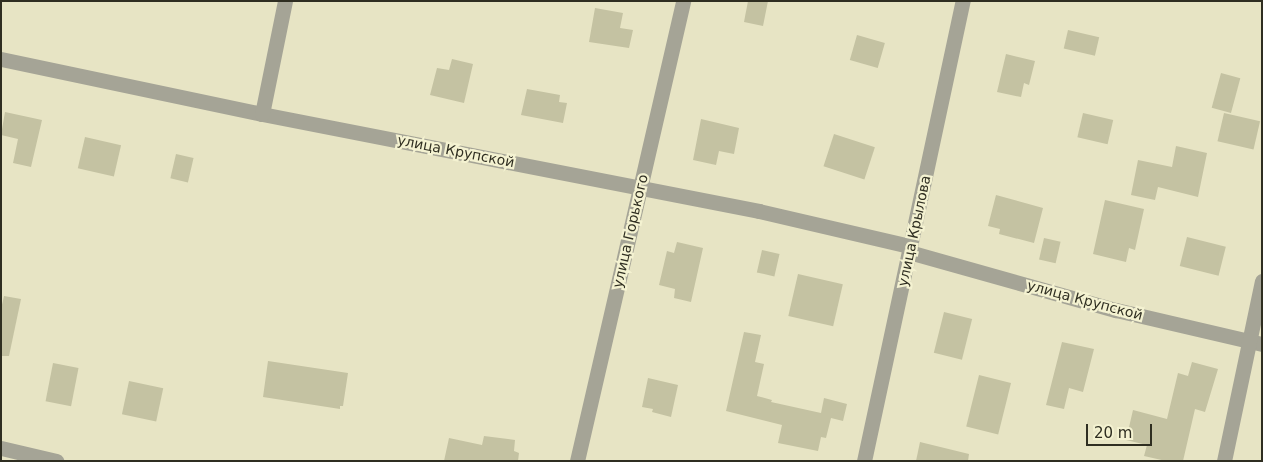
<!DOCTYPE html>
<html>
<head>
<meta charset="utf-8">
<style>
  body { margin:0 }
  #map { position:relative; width:1263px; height:462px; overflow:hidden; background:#e7e4c4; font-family:"DejaVu Sans",sans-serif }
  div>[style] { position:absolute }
  .building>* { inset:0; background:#c4c2a2; transform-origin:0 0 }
  .minor>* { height:15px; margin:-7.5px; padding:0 7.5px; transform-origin:7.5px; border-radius:7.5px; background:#a5a496 }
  span { translate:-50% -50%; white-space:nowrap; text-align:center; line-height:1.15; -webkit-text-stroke:4.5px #f4f2d1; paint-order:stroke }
  .street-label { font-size:14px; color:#2f2e21 }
  .frame { position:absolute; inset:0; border:2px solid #2f2e21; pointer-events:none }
  .scale { position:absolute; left:1086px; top:424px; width:66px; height:22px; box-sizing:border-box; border:2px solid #2f2e21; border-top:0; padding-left:6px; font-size:15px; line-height:18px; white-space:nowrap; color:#2f2e21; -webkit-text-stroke:4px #f4f2d1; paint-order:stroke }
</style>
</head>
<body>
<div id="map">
  <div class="building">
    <div style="clip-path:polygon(748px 1px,768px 1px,763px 26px,744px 22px)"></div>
    <div style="clip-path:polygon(595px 8px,623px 13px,620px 28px,633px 30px,629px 48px,589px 42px)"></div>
    <div style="left:1068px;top:30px;width:32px;height:19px;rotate:13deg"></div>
    <div style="left:857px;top:35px;width:29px;height:26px;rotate:16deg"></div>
    <div style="clip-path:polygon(1006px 54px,1035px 61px,1029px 85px,1024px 83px,1021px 97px,997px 92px)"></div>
    <div style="clip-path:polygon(452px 59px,473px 64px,464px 103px,430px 95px,437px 68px,449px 70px)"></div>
    <div style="left:1221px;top:73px;width:20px;height:36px;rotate:15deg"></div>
    <div style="clip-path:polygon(527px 89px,560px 95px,559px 102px,567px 103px,563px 123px,521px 115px)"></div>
    <div style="clip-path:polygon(5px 112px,42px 120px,31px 167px,13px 163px,18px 139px,1px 135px)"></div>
    <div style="left:1083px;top:113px;width:31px;height:25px;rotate:13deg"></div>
    <div style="left:1224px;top:113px;width:37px;height:29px;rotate:13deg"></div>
    <div style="clip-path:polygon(701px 119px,739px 128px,734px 154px,719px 151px,716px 165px,693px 160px)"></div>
    <div style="left:834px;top:134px;width:43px;height:34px;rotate:18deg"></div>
    <div style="left:85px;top:137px;width:37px;height:32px;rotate:13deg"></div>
    <div style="clip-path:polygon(1176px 146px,1207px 153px,1198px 197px,1158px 187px,1155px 200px,1131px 195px,1138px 160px,1172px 167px)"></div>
    <div style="left:176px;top:154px;width:18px;height:25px;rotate:13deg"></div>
    <div style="clip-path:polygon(996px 195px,1043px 208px,1034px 243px,999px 234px,1000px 229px,988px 226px)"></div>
    <div style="clip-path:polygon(1105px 200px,1144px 209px,1135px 250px,1129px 248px,1126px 262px,1093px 254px)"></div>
    <div style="left:1187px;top:237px;width:40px;height:30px;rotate:14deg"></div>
    <div style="left:1044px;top:238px;width:17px;height:22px;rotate:13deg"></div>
    <div style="clip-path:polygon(677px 242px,703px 248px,691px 302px,674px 298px,675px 289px,659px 285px,667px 251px,674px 253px)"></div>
    <div style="left:762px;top:250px;width:18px;height:23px;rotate:13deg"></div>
    <div style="left:798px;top:274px;width:46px;height:43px;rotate:13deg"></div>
    <div style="clip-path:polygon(4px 296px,21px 299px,9px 356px,1px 356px,1px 309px)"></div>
    <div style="left:944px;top:312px;width:29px;height:42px;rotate:14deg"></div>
    <div style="clip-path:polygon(744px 332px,761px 335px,755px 362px,764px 364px,757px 396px,772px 400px,771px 402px,821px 413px,824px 398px,847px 404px,843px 421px,831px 418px,826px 438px,821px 437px,818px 451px,778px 443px,782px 425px,726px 411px)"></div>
    <div style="clip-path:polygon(1062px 342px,1094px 349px,1083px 392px,1069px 388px,1064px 409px,1046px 405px)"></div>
    <div style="clip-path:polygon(268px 361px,348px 373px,343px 406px,340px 406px,340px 409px,263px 397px)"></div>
    <div style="clip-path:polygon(1192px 362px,1218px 369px,1205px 412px,1195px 409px,1183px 461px,1166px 461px,1144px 456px,1147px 445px,1126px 440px,1133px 410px,1167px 419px,1178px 373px,1188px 376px)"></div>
    <div style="left:53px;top:363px;width:26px;height:39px;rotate:11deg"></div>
    <div style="left:979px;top:375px;width:33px;height:53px;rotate:14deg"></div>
    <div style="clip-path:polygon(648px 378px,678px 385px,671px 417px,652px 412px,653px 409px,642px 407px)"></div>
    <div style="left:129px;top:381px;width:35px;height:34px;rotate:12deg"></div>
    <div style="clip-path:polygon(484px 436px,515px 440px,514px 451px,519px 453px,518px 461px,444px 461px,449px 438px,482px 445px)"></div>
    <div style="clip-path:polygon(920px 442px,969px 454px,968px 461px,916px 461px)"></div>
  </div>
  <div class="minor">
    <div style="left:1px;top:59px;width:267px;rotate:11.9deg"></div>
    <div style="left:262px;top:114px;width:506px;rotate:11.04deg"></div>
    <div style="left:759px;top:211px;width:155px;rotate:13.1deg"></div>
    <div style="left:262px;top:114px;width:115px;rotate:-78.5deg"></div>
    <div style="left:909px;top:252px;width:215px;rotate:15.7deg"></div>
    <div style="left:1116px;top:310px;width:150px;rotate:13.1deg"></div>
    <div style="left:1px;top:448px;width:57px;rotate:13.3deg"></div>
    <div style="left:577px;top:461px;width:472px;rotate:-77deg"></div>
    <div style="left:864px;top:461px;width:471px;rotate:-77.9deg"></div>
    <div style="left:1224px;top:461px;width:184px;rotate:-78.1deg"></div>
  </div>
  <div class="street-label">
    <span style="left:456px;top:151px;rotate:11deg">улица Крупской</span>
    <span style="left:630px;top:231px;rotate:-77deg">улица Горького</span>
    <span style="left:914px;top:231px;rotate:-78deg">улица Крылова</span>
    <span style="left:1085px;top:300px;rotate:15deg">улица Крупской</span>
  </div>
  <div class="frame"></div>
  <div class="scale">20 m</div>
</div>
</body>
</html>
